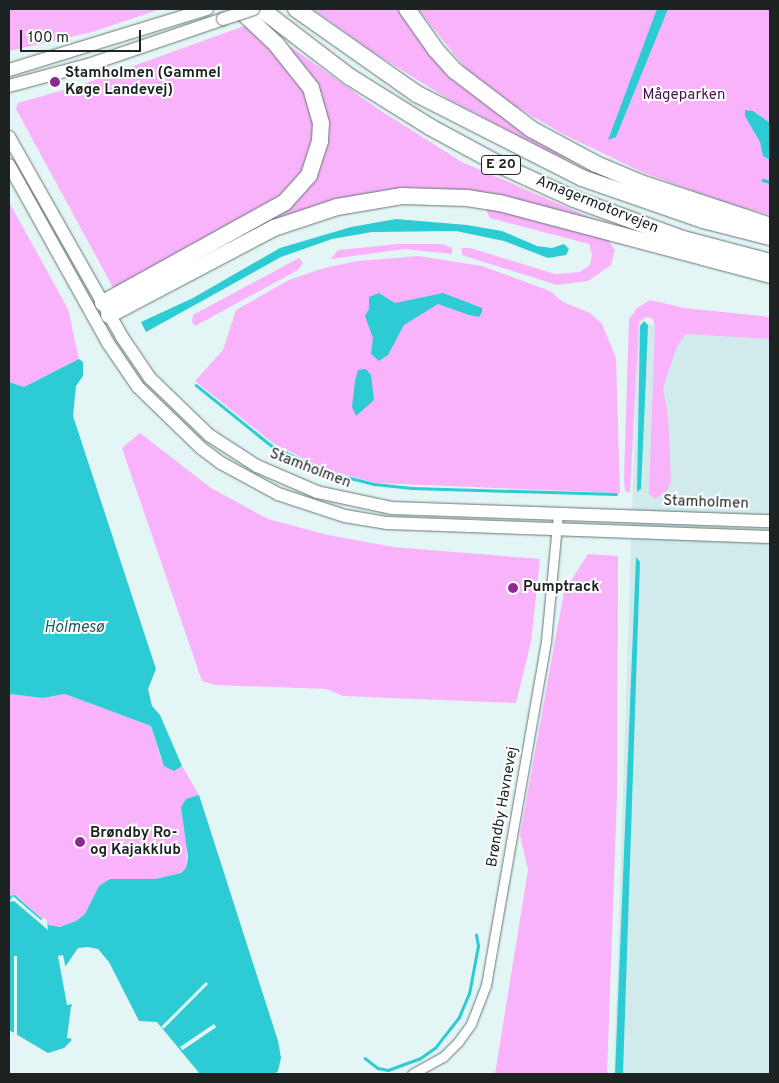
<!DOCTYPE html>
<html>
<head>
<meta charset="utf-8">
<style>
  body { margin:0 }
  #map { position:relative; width:779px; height:1083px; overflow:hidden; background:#e4f5f6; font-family:Overpass,sans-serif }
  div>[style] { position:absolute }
  .built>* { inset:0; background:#d1ebed }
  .green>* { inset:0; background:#f8b3fb }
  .water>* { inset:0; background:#2dcbd4 }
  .pier>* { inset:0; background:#e4f5f6; transform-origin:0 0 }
  .stream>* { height:2.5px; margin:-1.25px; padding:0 1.25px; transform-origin:1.25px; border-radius:1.25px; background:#2dcbd4 }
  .roads { filter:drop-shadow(0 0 1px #667575) drop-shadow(0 0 1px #667575) }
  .street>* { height:9px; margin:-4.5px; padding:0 4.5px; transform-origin:4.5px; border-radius:4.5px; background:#fff }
  .secondary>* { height:12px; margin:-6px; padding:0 6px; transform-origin:6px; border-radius:6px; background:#fff }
  .highway>* { height:16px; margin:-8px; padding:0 8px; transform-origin:8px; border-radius:8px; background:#fff }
  .bridges { filter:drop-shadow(0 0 1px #667575) drop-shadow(0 0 1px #667575) }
  .secondary-bridge>* { height:12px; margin:-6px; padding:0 6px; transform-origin:6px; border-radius:6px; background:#fff }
  .dots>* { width:14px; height:14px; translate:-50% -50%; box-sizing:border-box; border:2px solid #fff; border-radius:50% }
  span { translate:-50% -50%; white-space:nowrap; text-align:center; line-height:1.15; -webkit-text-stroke:4px #fff; paint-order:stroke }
  .shield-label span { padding:1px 4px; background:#fff; border:1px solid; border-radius:4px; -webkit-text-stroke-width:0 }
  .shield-label { font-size:14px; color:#1d2323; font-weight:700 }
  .poi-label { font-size:15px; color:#1d2323; font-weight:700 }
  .left { translate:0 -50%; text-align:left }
  .park-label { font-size:15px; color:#4d1050 }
  .street-label { font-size:15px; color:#1d2323 }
  .water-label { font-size:16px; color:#1f5b5f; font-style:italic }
  .frame { position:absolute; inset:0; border:10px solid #1d2323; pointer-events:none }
  .scale { position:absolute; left:20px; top:30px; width:121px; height:22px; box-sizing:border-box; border:2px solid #1d2323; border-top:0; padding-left:6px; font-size:15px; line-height:18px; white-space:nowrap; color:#1d2323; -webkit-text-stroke:4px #fff; paint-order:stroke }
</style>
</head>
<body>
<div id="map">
  <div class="built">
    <div style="clip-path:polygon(638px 324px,770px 331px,770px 1074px,614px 1074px)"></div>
  </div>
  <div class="green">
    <div style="clip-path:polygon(9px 9px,161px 9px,92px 32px,9px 51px)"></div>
    <div style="clip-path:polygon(313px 9px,401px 9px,440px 60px,628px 184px,552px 153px,450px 100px,373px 52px)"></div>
    <div style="clip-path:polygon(418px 9px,770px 9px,770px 215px,726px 203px,642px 172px,563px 134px,515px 106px,466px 69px)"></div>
    <div style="clip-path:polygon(247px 25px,296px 76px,307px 95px,314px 117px,312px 159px,279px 200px,115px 291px,16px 109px,18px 103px,78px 86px)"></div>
    <div style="clip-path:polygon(291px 47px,378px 109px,462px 162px,596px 220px,594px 223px,516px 201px,343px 199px,122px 304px,283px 210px,325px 143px,287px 49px)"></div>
    <div style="clip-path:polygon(9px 202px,68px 309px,79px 359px,24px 387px,9px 382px)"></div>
    <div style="clip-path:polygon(485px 208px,521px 215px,607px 239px,615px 250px,611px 265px,588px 281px,557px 285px,462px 255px,462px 248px,470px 248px,555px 274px,580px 272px,590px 265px,592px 255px,589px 244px,490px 218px)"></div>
    <div style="clip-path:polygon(398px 244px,442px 244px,452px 248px,452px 254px,405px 249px,331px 259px,338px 250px)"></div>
    <div style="clip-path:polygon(418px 256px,482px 266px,550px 291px,563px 302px,590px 313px,602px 324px,616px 358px,620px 493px,376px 483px,324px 469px,273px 443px,195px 381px,223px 350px,236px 310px,289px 280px,324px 268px,358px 261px)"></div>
    <div style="clip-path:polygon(299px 258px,303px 263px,298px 270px,195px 326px,192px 322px,193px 315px)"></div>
    <div style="clip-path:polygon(650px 300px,684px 308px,770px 317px,770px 339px,686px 334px,677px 346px,663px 388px,668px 415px,671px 481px,666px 492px,655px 499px,649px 494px,655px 327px,653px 319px,646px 317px,639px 322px,630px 493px,625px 491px,624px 479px,629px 319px,637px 308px)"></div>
    <div style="clip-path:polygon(140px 433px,211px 488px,268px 519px,328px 535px,393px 547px,540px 559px,531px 642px,516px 703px,343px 696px,327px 689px,216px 685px,202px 681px,122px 448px)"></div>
    <div style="clip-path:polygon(588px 554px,618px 556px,617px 795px,607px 1074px,495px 1074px,528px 870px,520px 835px,555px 641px,564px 592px)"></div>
    <div style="clip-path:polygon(9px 694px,43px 698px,65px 694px,151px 726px,161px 759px,173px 769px,182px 766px,199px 795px,186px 799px,181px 807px,187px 843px,186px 868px,181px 873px,155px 879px,110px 879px,99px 886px,85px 914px,76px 921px,60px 927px,49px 925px,16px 895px,9px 896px)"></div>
  </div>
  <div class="water">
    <div style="clip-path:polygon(657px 9px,668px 9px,616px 137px,608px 140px)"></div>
    <div style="clip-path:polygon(745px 110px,753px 111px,770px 123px,770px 160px,763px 156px,760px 142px,745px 116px)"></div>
    <div style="clip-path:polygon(396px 219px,467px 225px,502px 231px,537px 246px,552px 248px,564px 244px,569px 249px,566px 255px,548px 258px,504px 241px,456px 231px,372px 232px,332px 239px,281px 257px,146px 332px,141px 322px,193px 298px,280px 248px,351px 227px)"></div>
    <div style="clip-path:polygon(379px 293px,395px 303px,443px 293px,482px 308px,482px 312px,479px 317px,469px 315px,438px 304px,404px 325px,388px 355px,379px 361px,371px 354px,373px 338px,365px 316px,369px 309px,369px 297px)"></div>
    <div style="clip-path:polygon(644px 321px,648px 325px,645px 400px,641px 489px,637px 492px,640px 326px)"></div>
    <div style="clip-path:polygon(79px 359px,83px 362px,83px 376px,76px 386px,73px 416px,156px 669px,148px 689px,152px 706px,160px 715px,182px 766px,174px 771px,164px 766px,151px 726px,65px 694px,43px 698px,9px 694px,9px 382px,24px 387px)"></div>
    <div style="clip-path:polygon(366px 369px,371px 375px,374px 400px,356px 416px,352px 407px,355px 381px,358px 370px)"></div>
    <div style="clip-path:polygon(636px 557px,640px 562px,623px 1074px,615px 1074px)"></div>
    <div style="clip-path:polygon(199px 795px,278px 1041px,281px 1058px,278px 1071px,275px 1074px,200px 1074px,157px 1022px,139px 1021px,109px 962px,98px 949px,88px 947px,78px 948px,65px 967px,75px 1022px,71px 1041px,64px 1048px,48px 1053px,9px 1030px,9px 896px,15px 895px,49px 925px,60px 927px,76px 921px,85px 914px,99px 886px,110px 879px,155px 879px,181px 873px,186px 868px,188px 857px,181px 807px,186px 799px)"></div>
  </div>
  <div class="pier">
    <div style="clip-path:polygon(13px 896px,41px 920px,44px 918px,47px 920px,48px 930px,14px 901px,9px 902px)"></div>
    <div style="clip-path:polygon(63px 955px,73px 1004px,67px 1005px,58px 956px)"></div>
    <div style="left:14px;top:956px;width:3px;height:82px"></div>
    <div style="left:206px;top:982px;width:3px;height:63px;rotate:45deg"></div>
    <div style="clip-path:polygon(71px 1006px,76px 1007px,74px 1039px,67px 1038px)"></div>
    <div style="left:214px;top:1024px;width:4px;height:41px;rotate:56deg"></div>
  </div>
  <div class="stream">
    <div style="left:763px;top:180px;width:7px;rotate:16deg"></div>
    <div style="left:196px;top:385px;width:97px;rotate:38.8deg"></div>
    <div style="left:272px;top:446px;width:61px;rotate:25.3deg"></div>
    <div style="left:327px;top:472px;width:49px;rotate:14.3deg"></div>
    <div style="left:374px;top:484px;width:38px;rotate:6deg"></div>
    <div style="left:412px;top:488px;width:204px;rotate:1.7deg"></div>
    <div style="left:365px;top:1058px;width:16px;rotate:38deg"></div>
    <div style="left:378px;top:1068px;width:10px;rotate:11deg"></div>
    <div style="left:388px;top:1070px;width:33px;rotate:-20deg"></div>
    <div style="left:419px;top:1059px;width:19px;rotate:-35deg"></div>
    <div style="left:435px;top:1048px;width:39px;rotate:-52deg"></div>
    <div style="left:459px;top:1017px;width:25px;rotate:-67deg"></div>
    <div style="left:469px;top:994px;width:49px;rotate:-79.4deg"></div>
    <div style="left:478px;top:946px;width:11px;rotate:-100deg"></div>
  </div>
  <div class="roads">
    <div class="street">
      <div style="left:412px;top:1074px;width:35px;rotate:-29deg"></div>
      <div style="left:443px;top:1057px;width:21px;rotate:-45deg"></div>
      <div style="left:458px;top:1042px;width:22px;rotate:-54deg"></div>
      <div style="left:471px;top:1024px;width:42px;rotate:-69deg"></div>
      <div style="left:486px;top:985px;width:349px;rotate:-80.1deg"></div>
      <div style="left:546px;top:641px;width:128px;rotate:-84.6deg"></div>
    </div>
    <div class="secondary">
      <div style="left:9px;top:70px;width:207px;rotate:-17.1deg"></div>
      <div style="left:9px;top:86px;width:85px;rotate:-15deg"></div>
      <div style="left:91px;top:64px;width:139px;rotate:-18.8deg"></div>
      <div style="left:9px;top:137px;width:230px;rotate:60.5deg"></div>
      <div style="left:122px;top:337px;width:50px;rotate:55.7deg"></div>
      <div style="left:150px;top:378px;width:82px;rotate:44deg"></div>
      <div style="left:209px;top:435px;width:57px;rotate:32.9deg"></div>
      <div style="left:257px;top:466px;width:65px;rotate:23.4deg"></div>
      <div style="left:317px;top:492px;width:77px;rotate:12deg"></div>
      <div style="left:392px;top:508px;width:378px;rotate:2deg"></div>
      <div style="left:9px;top:165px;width:204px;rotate:60.9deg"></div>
      <div style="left:108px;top:343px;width:53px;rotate:55.7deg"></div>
      <div style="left:138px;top:387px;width:88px;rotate:44.1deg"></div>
      <div style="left:201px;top:448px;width:25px;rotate:37deg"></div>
      <div style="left:221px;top:463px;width:65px;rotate:28.5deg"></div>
      <div style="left:278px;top:494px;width:71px;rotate:18.2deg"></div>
      <div style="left:345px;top:516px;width:43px;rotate:9.5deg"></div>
      <div style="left:387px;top:523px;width:383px;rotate:2.1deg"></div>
    </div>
    <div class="highway">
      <div style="left:261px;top:9px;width:112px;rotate:37.4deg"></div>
      <div style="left:350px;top:77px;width:94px;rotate:32deg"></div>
      <div style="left:430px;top:127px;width:84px;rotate:28.4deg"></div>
      <div style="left:504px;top:167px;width:77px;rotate:24.6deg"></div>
      <div style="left:574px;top:199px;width:116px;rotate:20.2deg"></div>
      <div style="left:683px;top:239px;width:90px;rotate:14.8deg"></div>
      <div style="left:296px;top:9px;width:148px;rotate:35.1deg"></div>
      <div style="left:417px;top:94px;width:185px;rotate:27deg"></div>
      <div style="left:582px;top:178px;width:128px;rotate:19.1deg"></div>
      <div style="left:703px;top:220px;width:69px;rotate:14.2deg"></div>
      <div style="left:407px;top:9px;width:50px;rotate:54.7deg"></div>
      <div style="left:436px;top:50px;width:28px;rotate:48deg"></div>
      <div style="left:455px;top:71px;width:96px;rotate:37.3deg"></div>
      <div style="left:531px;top:129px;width:74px;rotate:28.3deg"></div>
      <div style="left:596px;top:164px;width:49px;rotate:22.9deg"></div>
      <div style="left:641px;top:183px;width:136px;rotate:18.4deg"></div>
      <div style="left:103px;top:303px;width:208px;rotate:-29deg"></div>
      <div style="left:285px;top:202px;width:36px;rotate:-48deg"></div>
      <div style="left:309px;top:175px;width:36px;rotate:-72deg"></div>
      <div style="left:320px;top:141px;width:18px;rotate:-87deg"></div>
      <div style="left:321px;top:123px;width:36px;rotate:-106deg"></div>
      <div style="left:311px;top:88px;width:56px;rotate:-128.5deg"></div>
      <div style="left:276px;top:44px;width:51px;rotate:-136.6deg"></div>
      <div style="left:109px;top:315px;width:187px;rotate:-27.8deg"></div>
      <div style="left:274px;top:228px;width:66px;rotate:-18.4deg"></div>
      <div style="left:337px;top:207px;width:66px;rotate:-9.6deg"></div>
      <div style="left:402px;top:196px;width:65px;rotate:1.8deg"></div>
      <div style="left:467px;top:198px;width:33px;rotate:9deg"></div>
      <div style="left:500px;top:203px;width:279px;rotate:14.9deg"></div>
    </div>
  </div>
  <div class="bridges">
    <div class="secondary-bridge">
      <div style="left:223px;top:19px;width:32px;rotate:-18deg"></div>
    </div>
  </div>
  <div class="dots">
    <div style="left:55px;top:82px;background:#8c2a92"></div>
    <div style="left:513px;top:588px;background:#8c2a92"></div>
    <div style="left:80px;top:842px;background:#8c2a92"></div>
  </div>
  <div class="shield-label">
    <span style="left:501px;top:165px">E 20</span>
  </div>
  <div class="poi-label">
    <span class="left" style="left:65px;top:82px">Stamholmen (Gammel<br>Køge Landevej)</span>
    <span class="left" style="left:523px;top:588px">Pumptrack</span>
    <span class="left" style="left:90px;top:842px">Brøndby Ro-<br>og Kajakklub</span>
  </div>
  <div class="park-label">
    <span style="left:684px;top:96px">Mågeparken</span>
  </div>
  <div class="street-label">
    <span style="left:597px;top:205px;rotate:22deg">Amagermotorvejen</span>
    <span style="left:310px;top:469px;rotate:21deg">Stamholmen</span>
    <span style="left:706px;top:503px;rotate:2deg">Stamholmen</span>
    <span style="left:503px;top:807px;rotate:-80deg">Brøndby Havnevej</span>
  </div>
  <div class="water-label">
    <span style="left:74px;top:628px">Holmesø</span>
  </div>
  <div class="frame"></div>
  <div class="scale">100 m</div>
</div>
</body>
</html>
